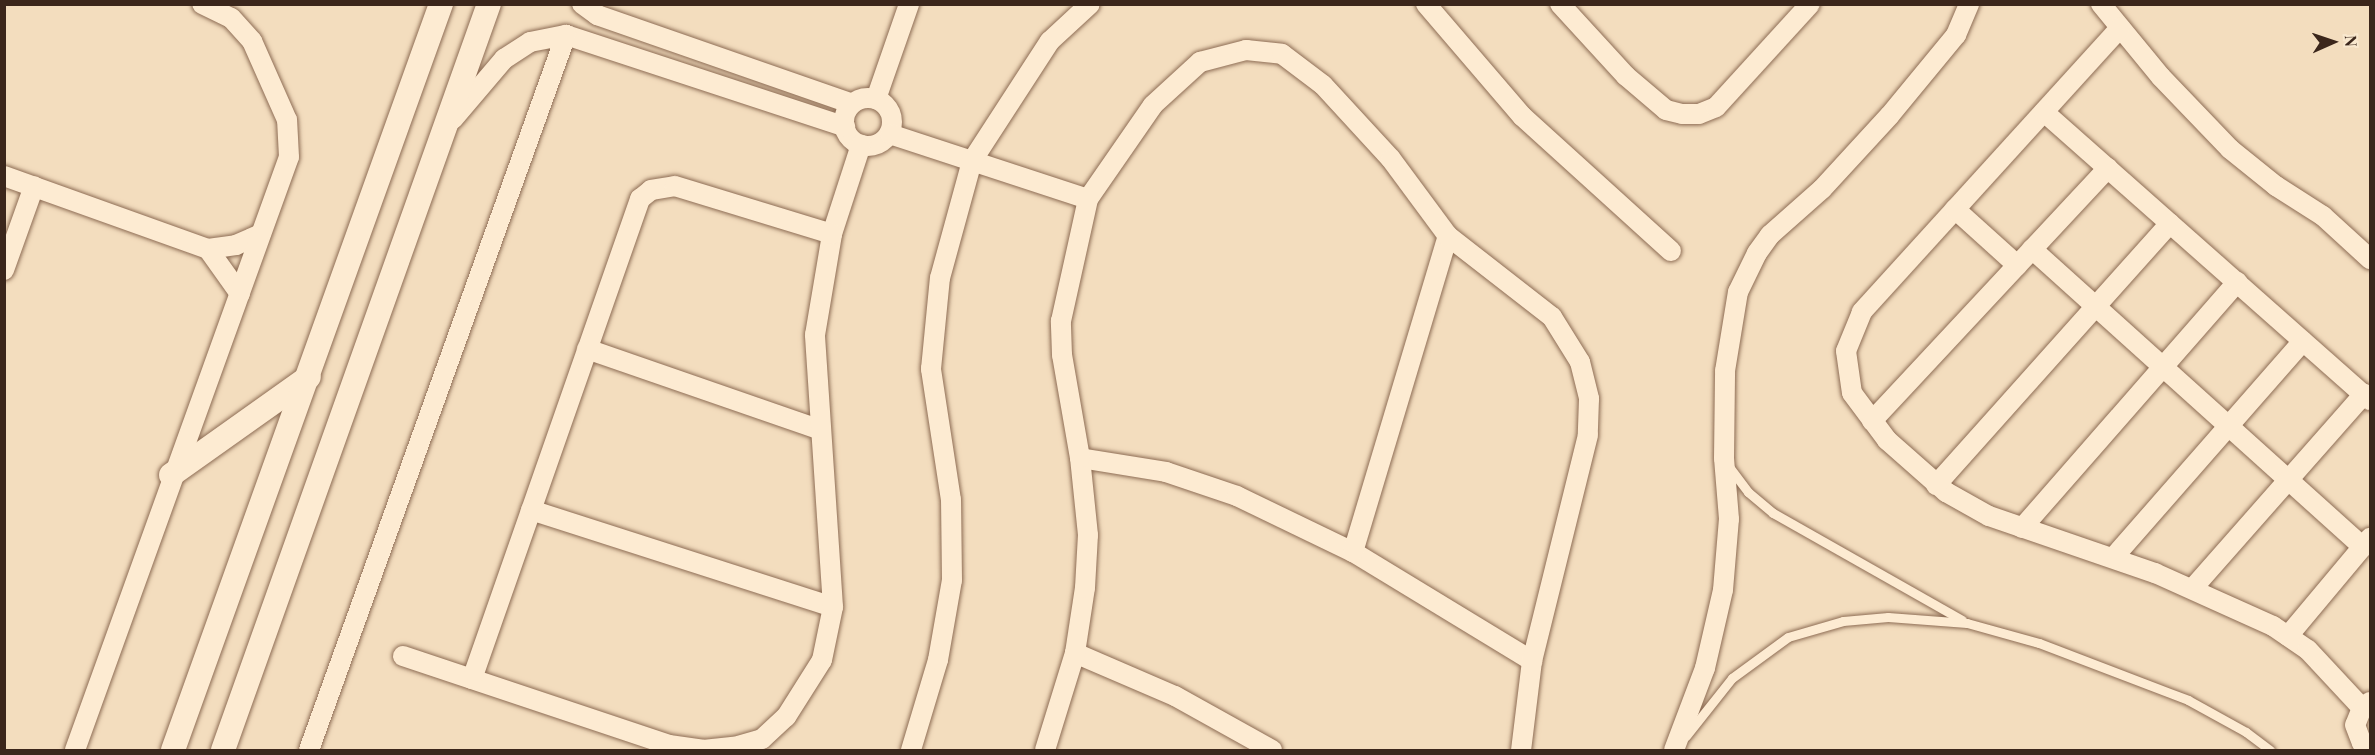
<!DOCTYPE html>
<html>
<head>
<meta charset="utf-8">
<style>
  body { margin:0 }
  #map { position:relative; width:2375px; height:755px; overflow:hidden; background:#f3ddbe; font-family:"Playfair Display",serif }
  div>[style] { position:absolute }
  .roads { filter:drop-shadow(0 0 2px #8d6c54) drop-shadow(0 0 2px #8d6c54) }
  .service>* { height:9px; margin:-4.5px; padding:0 4.5px; transform-origin:4.5px; border-radius:4.5px; background:#fdebd2 }
  .minor>* { height:20px; margin:-10px; padding:0 10px; transform-origin:10px; border-radius:10px; background:#fdebd2 }
  .minor>.ring { margin:-10px; padding:0; box-sizing:content-box; background:none; border:20px solid #fdebd2; border-radius:50% }
  .tertiary>* { height:24px; margin:-12px; padding:0 12px; transform-origin:12px; border-radius:12px; background:#fdebd2 }
  span { translate:-50% -50%; white-space:nowrap; text-align:center; line-height:1.15; -webkit-text-stroke:4.5px #f9e8ce; paint-order:stroke }
  .frame { position:absolute; inset:0; border:6px solid #3b261b; pointer-events:none }
  .north { position:absolute; left:2303px; top:12px; width:60px; height:60px; -webkit-text-stroke:4px #f9e8ce; paint-order:stroke; rotate:87deg; font-size:16px; font-weight:700; line-height:24px; text-align:center; color:#3b261b }
  .north::after { content:''; display:block; margin:auto; width:21px; height:27px; background:#3b261b; clip-path:polygon(50% 0,100% 100%,50% 72%,0 100%) }
</style>
</head>
<body>
<div id="map">
  <div class="roads">
    <div class="service">
      <div style="left:1730px;top:468px;width:30px;rotate:53deg"></div>
      <div style="left:1748px;top:492px;width:33px;rotate:40deg"></div>
      <div style="left:1773px;top:513px;width:217px;rotate:29.5deg"></div>
      <div style="left:1686px;top:736px;width:74px;rotate:-51.6deg"></div>
      <div style="left:1732px;top:678px;width:69px;rotate:-36.2deg"></div>
      <div style="left:1788px;top:637px;width:57px;rotate:-16.2deg"></div>
      <div style="left:1843px;top:621px;width:45px;rotate:-5.1deg"></div>
      <div style="left:1888px;top:617px;width:79px;rotate:4.3deg"></div>
      <div style="left:1967px;top:623px;width:75px;rotate:15.5deg"></div>
      <div style="left:2039px;top:643px;width:160px;rotate:20.9deg"></div>
      <div style="left:2188px;top:700px;width:66px;rotate:28.9deg"></div>
      <div style="left:2246px;top:732px;width:30px;rotate:37deg"></div>
    </div>
    <div class="minor">
      <div style="left:582px;top:4px;width:19px;rotate:36deg"></div>
      <div style="left:597px;top:15px;width:270px;rotate:19.2deg"></div>
      <div style="left:1426px;top:4px;width:148px;rotate:49.4deg"></div>
      <div style="left:1522px;top:116px;width:201px;rotate:42.2deg"></div>
      <div style="left:1560px;top:4px;width:98px;rotate:47.5deg"></div>
      <div style="left:1626px;top:76px;width:52px;rotate:40.4deg"></div>
      <div style="left:1666px;top:110px;width:16px;rotate:14deg"></div>
      <div style="left:1682px;top:114px;width:17px"></div>
      <div style="left:1699px;top:114px;width:18px;rotate:-22deg"></div>
      <div style="left:1716px;top:107px;width:139px;rotate:-47.6deg"></div>
      <div style="left:2101px;top:4px;width:94px;rotate:50.6deg"></div>
      <div style="left:2161px;top:77px;width:100px;rotate:46.2deg"></div>
      <div style="left:2230px;top:149px;width:59px;rotate:38.8deg"></div>
      <div style="left:2276px;top:186px;width:56px;rotate:32.6deg"></div>
      <div style="left:2323px;top:216px;width:64px;rotate:42.5deg"></div>
      <div style="left:2120px;top:28px;width:384px;rotate:132.3deg"></div>
      <div style="left:1862px;top:312px;width:42px;rotate:112.3deg"></div>
      <div style="left:1846px;top:351px;width:42px;rotate:81.9deg"></div>
      <div style="left:1852px;top:393px;width:59px;rotate:53.3deg"></div>
      <div style="left:1887px;top:440px;width:79px;rotate:41.4deg"></div>
      <div style="left:1946px;top:492px;width:49px;rotate:29.2deg"></div>
      <div style="left:1989px;top:516px;width:176px;rotate:19deg"></div>
      <div style="left:2155px;top:573px;width:129px;rotate:24.2deg"></div>
      <div style="left:2273px;top:626px;width:42px;rotate:34.4deg"></div>
      <div style="left:2308px;top:650px;width:79px;rotate:47deg"></div>
      <div class="ring" style="left:844px;top:98px;width:28px;height:28px"></div>
      <div style="left:876px;top:99px;width:101px;rotate:-70.8deg"></div>
      <div style="left:2044px;top:112px;width:435px;rotate:41.5deg"></div>
      <div style="left:453px;top:119px;width:79px;rotate:-49.6deg"></div>
      <div style="left:504px;top:59px;width:31px;rotate:-33deg"></div>
      <div style="left:530px;top:42px;width:37px;rotate:-11deg"></div>
      <div style="left:566px;top:35px;width:294px;rotate:18.2deg"></div>
      <div style="left:890px;top:134px;width:208px;rotate:18.2deg"></div>
      <div style="left:4px;top:176px;width:217px;rotate:19.7deg"></div>
      <div style="left:208px;top:249px;width:28px;rotate:-8deg"></div>
      <div style="left:236px;top:245px;width:27px;rotate:-24deg"></div>
      <div style="left:1955px;top:209px;width:84px;rotate:42.1deg"></div>
      <div style="left:208px;top:249px;width:55px;rotate:54.6deg"></div>
      <div style="left:2032px;top:249px;width:445px;rotate:42deg"></div>
      <div style="left:4px;top:270px;width:89px;rotate:-70.3deg"></div>
      <div style="left:587px;top:349px;width:244px;rotate:19.1deg"></div>
      <div style="left:1872px;top:421px;width:346px;rotate:-47deg"></div>
      <div style="left:1080px;top:458px;width:87px;rotate:9.2deg"></div>
      <div style="left:1166px;top:472px;width:75px;rotate:18.7deg"></div>
      <div style="left:1237px;top:496px;width:129px;rotate:25.8deg"></div>
      <div style="left:1353px;top:552px;width:210px;rotate:31.3deg"></div>
      <div style="left:1936px;top:485px;width:351px;rotate:-48.2deg"></div>
      <div style="left:531px;top:510px;width:317px;rotate:17.8deg"></div>
      <div style="left:2022px;top:528px;width:327px;rotate:-48.8deg"></div>
      <div style="left:1353px;top:552px;width:330px;rotate:-73.3deg"></div>
      <div style="left:2113px;top:558px;width:288px;rotate:-48.8deg"></div>
      <div style="left:2193px;top:588px;width:259px;rotate:-48.6deg"></div>
      <div style="left:2288px;top:636px;width:128px;rotate:-50.1deg"></div>
      <div style="left:1075px;top:653px;width:109px;rotate:23.3deg"></div>
      <div style="left:1175px;top:696px;width:111px;rotate:29.1deg"></div>
      <div style="left:403px;top:656px;width:280px;rotate:18.5deg"></div>
      <div style="left:669px;top:745px;width:34px;rotate:8deg"></div>
      <div style="left:703px;top:750px;width:31px;rotate:-6deg"></div>
      <div style="left:734px;top:747px;width:29px;rotate:-16deg"></div>
      <div style="left:762px;top:739px;width:33px;rotate:-43deg"></div>
      <div style="left:786px;top:717px;width:67px;rotate:-57.7deg"></div>
      <div style="left:822px;top:660px;width:54px;rotate:-78.3deg"></div>
      <div style="left:833px;top:607px;width:273px;rotate:-93.8deg"></div>
      <div style="left:815px;top:335px;width:102px;rotate:-80.4deg"></div>
      <div style="left:832px;top:234px;width:94px;rotate:-72deg"></div>
      <div style="left:472px;top:679px;width:509px;rotate:-70.71deg"></div>
      <div style="left:640px;top:199px;width:14px;rotate:-39deg"></div>
      <div style="left:651px;top:190px;width:24px;rotate:-9deg"></div>
      <div style="left:675px;top:186px;width:164px;rotate:17deg"></div>
      <div style="left:2370px;top:702px;width:10px;rotate:143deg"></div>
      <div style="left:2362px;top:708px;width:18px;rotate:112deg"></div>
      <div style="left:2355px;top:725px;width:19px;rotate:69deg"></div>
      <div style="left:2362px;top:743px;width:9px;rotate:32deg"></div>
      <div style="left:75px;top:750px;width:630px;rotate:-70.16deg"></div>
      <div style="left:289px;top:157px;width:37px;rotate:-93deg"></div>
      <div style="left:287px;top:120px;width:86px;rotate:-113.9deg"></div>
      <div style="left:252px;top:41px;width:31px;rotate:-132deg"></div>
      <div style="left:231px;top:18px;width:32px;rotate:-154deg"></div>
      <div style="left:309px;top:750px;width:760px;rotate:-70.23deg"></div>
      <div style="left:911px;top:750px;width:94px;rotate:-73.3deg"></div>
      <div style="left:938px;top:660px;width:81px;rotate:-80.1deg"></div>
      <div style="left:952px;top:580px;width:80px;rotate:-90.7deg"></div>
      <div style="left:951px;top:500px;width:133px;rotate:-98.7deg"></div>
      <div style="left:931px;top:369px;width:91px;rotate:-84.4deg"></div>
      <div style="left:940px;top:278px;width:121px;rotate:-74.7deg"></div>
      <div style="left:972px;top:161px;width:143px;rotate:-57deg"></div>
      <div style="left:1050px;top:41px;width:54px;rotate:-42.8deg"></div>
      <div style="left:1045px;top:750px;width:102px;rotate:-72.8deg"></div>
      <div style="left:1075px;top:653px;width:66px;rotate:-81.3deg"></div>
      <div style="left:1085px;top:588px;width:53px;rotate:-86.8deg"></div>
      <div style="left:1088px;top:535px;width:77px;rotate:-95.9deg"></div>
      <div style="left:1080px;top:458px;width:105px;rotate:-99.9deg"></div>
      <div style="left:1062px;top:355px;width:34px;rotate:-92deg"></div>
      <div style="left:1061px;top:321px;width:125px;rotate:-77.5deg"></div>
      <div style="left:1088px;top:199px;width:114px;rotate:-55.3deg"></div>
      <div style="left:1153px;top:105px;width:64px;rotate:-42.5deg"></div>
      <div style="left:1200px;top:62px;width:48px;rotate:-14.6deg"></div>
      <div style="left:1246px;top:50px;width:36px;rotate:6deg"></div>
      <div style="left:1282px;top:54px;width:51px;rotate:37.1deg"></div>
      <div style="left:1323px;top:85px;width:100px;rotate:47.4deg"></div>
      <div style="left:1391px;top:159px;width:96px;rotate:53.5deg"></div>
      <div style="left:1448px;top:236px;width:132px;rotate:37.9deg"></div>
      <div style="left:1552px;top:317px;width:53px;rotate:58.1deg"></div>
      <div style="left:1580px;top:362px;width:38px;rotate:76deg"></div>
      <div style="left:1589px;top:399px;width:36px;rotate:92deg"></div>
      <div style="left:1588px;top:435px;width:233px;rotate:103.9deg"></div>
      <div style="left:1532px;top:661px;width:90px;rotate:97deg"></div>
      <div style="left:1674px;top:750px;width:88px;rotate:-69.3deg"></div>
      <div style="left:1705px;top:668px;width:80px;rotate:-77deg"></div>
      <div style="left:1723px;top:590px;width:71px;rotate:-85.2deg"></div>
      <div style="left:1729px;top:519px;width:61px;rotate:-94.7deg"></div>
      <div style="left:1724px;top:458px;width:87px;rotate:-89.3deg"></div>
      <div style="left:1725px;top:371px;width:80px;rotate:-80.7deg"></div>
      <div style="left:1738px;top:292px;width:43px;rotate:-64deg"></div>
      <div style="left:1757px;top:253px;width:22px;rotate:-54deg"></div>
      <div style="left:1770px;top:235px;width:69px;rotate:-41.5deg"></div>
      <div style="left:1822px;top:189px;width:100px;rotate:-47.4deg"></div>
      <div style="left:1890px;top:115px;width:104px;rotate:-50.5deg"></div>
      <div style="left:1956px;top:35px;width:34px;rotate:-67deg"></div>
    </div>
    <div class="tertiary">
      <div style="left:171px;top:475px;width:169px;rotate:-35.4deg"></div>
      <div style="left:173px;top:750px;width:793px;rotate:-70.24deg"></div>
      <div style="left:223px;top:750px;width:792px;rotate:-70.38deg"></div>
    </div>
  </div>
  <div class="frame"></div>
  <div class="north">N</div>
</div>
</body>
</html>
